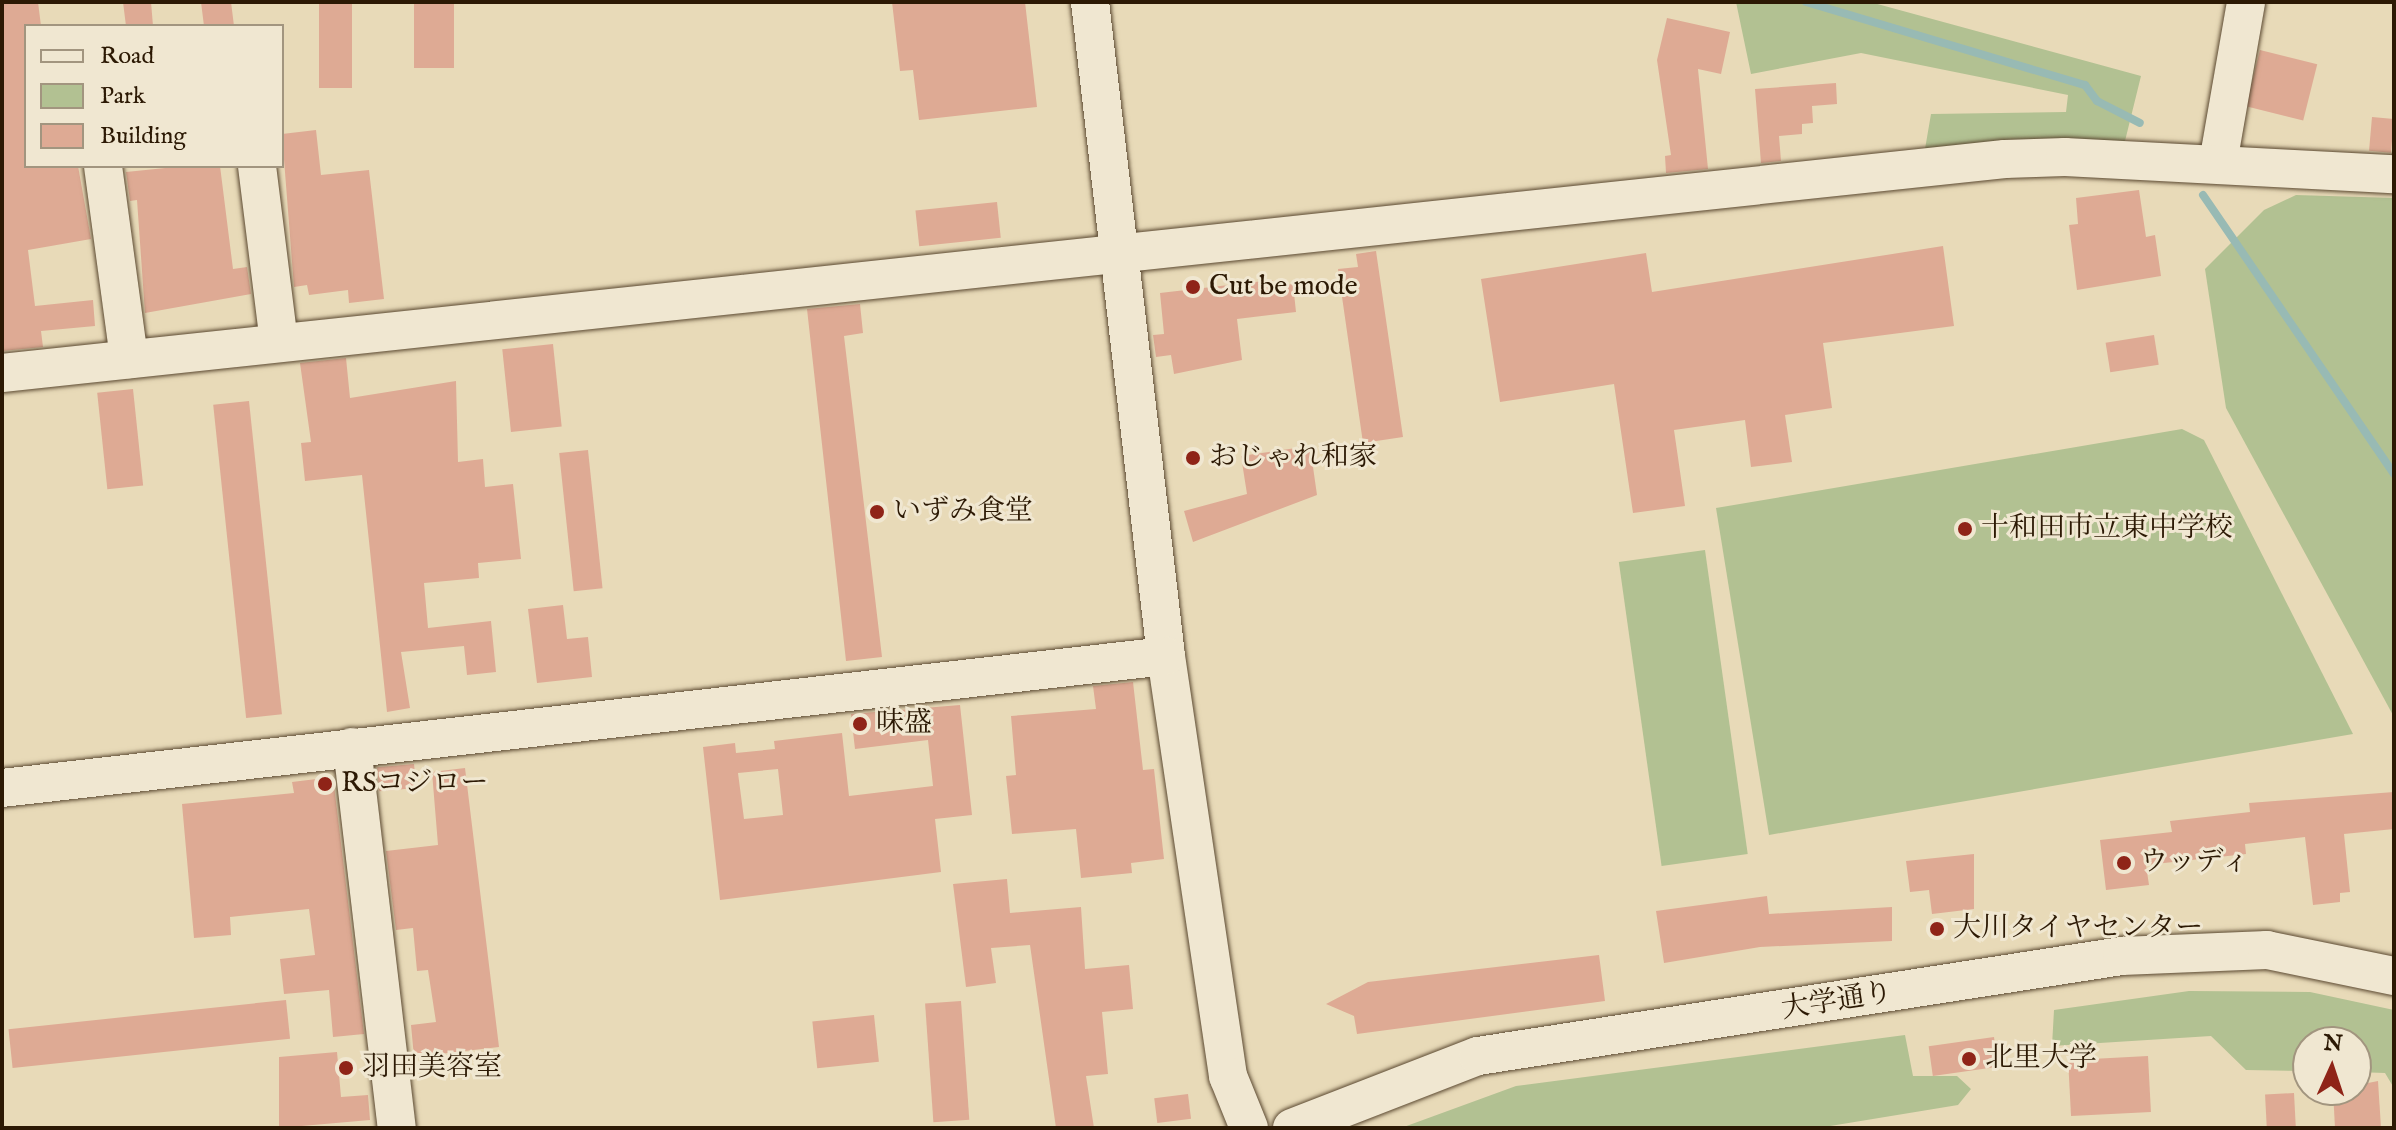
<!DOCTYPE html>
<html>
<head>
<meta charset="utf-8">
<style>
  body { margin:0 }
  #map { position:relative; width:2396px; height:1130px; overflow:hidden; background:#e8dab8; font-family:"IM FELL English","Noto Serif JP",serif }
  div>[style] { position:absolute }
  .green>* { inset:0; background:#b2c192; transform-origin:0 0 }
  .stream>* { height:8px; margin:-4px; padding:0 4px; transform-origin:4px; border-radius:4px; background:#98bab4 }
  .building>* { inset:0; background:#deaa94; transform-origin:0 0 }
  .roads { filter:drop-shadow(0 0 2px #5b4931) drop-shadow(0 0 2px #5b4931) }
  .minor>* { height:38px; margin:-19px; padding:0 19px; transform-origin:19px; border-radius:19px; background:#f0e7d1 }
  .dots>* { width:22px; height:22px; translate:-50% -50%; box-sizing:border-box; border:4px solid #f0e7d1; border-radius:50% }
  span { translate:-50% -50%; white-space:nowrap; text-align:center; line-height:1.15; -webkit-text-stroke:6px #f0e7d1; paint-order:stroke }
  .poi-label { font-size:28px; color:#2c1904 }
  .left { translate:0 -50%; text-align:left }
  .street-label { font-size:28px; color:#2c1904 }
  .frame { position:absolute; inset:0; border:4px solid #2c1904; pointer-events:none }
  .legend { position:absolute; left:24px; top:24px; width:260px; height:144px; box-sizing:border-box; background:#f0e7d1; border:2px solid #a2957f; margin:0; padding:10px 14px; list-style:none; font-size:24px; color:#2c1904 }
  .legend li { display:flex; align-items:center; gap:16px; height:40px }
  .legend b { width:40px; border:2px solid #a2957f }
  .north { position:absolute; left:2292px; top:1026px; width:80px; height:80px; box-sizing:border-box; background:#f0e7d1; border:2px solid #a2957f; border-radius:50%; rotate:3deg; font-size:22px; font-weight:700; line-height:32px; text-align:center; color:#2c1904 }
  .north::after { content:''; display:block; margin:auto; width:28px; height:36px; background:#8f2418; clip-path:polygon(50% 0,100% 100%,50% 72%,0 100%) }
</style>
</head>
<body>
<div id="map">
  <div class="green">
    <div style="clip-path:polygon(1736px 2px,1870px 2px,2141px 76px,2125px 141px,1925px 149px,1931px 114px,2066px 112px,2068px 95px,1861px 53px,1751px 74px)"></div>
    <div style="clip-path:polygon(2296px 195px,2394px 198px,2394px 717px,2226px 408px,2205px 269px,2264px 210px)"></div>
    <div style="clip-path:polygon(2182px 429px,2204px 440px,2353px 734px,1769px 835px,1716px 508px)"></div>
    <div style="left:1705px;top:550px;width:307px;height:87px;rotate:82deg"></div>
    <div style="clip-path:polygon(2189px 991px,2310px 992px,2394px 1010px,2394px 1088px,2385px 1073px,2356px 1072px,2356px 1042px,2308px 1042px,2308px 1071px,2246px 1070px,2211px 1036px,2052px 1046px,2054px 1010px)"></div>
    <div style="clip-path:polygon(1905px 1035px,1913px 1076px,1957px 1076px,1971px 1089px,1958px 1105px,1818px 1128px,1401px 1128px,1516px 1086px)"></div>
  </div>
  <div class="stream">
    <div style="left:1806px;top:2px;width:291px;rotate:16.6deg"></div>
    <div style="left:2085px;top:85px;width:20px;rotate:53deg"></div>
    <div style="left:2097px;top:101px;width:48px;rotate:27.1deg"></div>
    <div style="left:2203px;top:195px;width:338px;rotate:55.6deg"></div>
  </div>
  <div class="building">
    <div style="clip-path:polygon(2px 2px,38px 2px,41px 26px,26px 26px,26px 166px,78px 166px,91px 239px,28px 250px,35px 306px,93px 300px,95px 326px,41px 331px,43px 347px,2px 351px)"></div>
    <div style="clip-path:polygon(123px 2px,151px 2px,153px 26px,126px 26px)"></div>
    <div style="clip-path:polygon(201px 2px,231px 2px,234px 26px,204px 26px)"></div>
    <div style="left:319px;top:2px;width:33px;height:86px"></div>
    <div style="left:414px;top:2px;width:40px;height:66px"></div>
    <div style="clip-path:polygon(892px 2px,1025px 2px,1037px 107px,919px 120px,913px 70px,900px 71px)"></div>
    <div style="clip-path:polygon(1667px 18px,1730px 32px,1721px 74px,1698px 69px,1708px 169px,1666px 173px,1665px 156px,1671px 155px,1657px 60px)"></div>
    <div style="left:2260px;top:50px;width:59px;height:58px;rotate:14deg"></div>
    <div style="clip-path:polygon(1836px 83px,1837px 104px,1812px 106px,1813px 123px,1802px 124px,1802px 134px,1779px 136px,1781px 161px,1761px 163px,1755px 89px)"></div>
    <div style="left:2372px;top:117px;width:22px;height:34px;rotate:5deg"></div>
    <div style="clip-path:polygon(316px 130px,321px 175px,369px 170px,384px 299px,349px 303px,348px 290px,309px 295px,307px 285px,294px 287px,282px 134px)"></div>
    <div style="clip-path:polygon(185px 166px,220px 166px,233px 269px,247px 267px,251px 294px,145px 313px,137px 200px,130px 201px,126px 172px)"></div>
    <div style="clip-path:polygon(2139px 190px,2146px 237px,2155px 235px,2161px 276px,2077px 290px,2069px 225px,2078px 224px,2076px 198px)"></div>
    <div style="left:997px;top:202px;width:36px;height:82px;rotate:84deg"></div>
    <div style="clip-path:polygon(1943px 246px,1954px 326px,1823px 343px,1832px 408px,1785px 415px,1792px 462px,1751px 467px,1745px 420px,1674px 430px,1685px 506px,1633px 513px,1614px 384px,1500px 402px,1481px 279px,1646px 253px,1652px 292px)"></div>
    <div style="clip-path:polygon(1376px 251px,1403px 437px,1363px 443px,1338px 269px,1358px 267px,1356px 254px)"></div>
    <div style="clip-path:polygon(1273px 280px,1274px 286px,1293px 284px,1296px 312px,1237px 319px,1242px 360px,1174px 374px,1171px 355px,1156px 357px,1153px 335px,1164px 334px,1160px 293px)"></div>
    <div style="clip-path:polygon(860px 304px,863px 333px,844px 336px,882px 657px,846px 661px,807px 309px)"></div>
    <div style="left:2154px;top:335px;width:30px;height:49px;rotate:81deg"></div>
    <div style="left:553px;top:344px;width:83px;height:51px;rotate:84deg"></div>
    <div style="clip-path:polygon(346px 358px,350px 398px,456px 381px,458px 462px,483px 459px,485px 487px,513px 484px,521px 559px,478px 563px,479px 578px,424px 583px,428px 628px,491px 621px,496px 672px,467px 675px,464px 646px,401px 652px,410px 708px,387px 712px,362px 475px,305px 481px,301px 443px,311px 442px,300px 363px)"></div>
    <div style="left:133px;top:389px;width:97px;height:36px;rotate:84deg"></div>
    <div style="left:249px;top:401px;width:315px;height:36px;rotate:84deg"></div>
    <div style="clip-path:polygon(1310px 446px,1317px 495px,1193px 542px,1184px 511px,1247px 494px,1241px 456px)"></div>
    <div style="left:588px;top:450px;width:139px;height:29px;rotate:84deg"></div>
    <div style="clip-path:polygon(563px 605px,567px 639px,588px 637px,592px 677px,537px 683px,528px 609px)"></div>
    <div style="clip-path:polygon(1133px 682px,1143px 770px,1154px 769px,1164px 859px,1131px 863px,1132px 873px,1081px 878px,1076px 829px,1012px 834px,1006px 776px,1016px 775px,1011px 716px,1096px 709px,1093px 686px)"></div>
    <div style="clip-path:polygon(evenodd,960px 705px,972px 815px,935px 819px,941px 872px,720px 900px,703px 747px,735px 743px,736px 753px,775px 749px,774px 741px,842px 733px,849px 796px,933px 786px,928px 740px,855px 749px,851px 714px,960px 705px,778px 769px,783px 815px,744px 819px,738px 773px,778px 769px)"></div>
    <div style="left:414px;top:764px;width:24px;height:37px;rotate:85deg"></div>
    <div style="clip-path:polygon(465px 768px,499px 1047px,414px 1057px,411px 1025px,436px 1022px,428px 970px,417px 971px,413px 928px,396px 930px,386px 851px,438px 845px,432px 772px)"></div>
    <div style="clip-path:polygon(333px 777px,364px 1034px,333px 1037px,329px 990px,284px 994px,280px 959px,315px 955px,309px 909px,230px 917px,231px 935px,194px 938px,182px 804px,294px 793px,292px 782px)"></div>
    <div style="clip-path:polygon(2394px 792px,2394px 829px,2344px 834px,2350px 892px,2340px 893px,2340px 902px,2313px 905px,2305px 837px,2245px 844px,2246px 854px,2146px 865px,2149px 885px,2106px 890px,2100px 840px,2172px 832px,2170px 821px,2250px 812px,2249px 803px)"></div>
    <div style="clip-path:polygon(1974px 854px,1974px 909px,1932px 914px,1929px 890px,1910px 892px,1906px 861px)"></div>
    <div style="clip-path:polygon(1007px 879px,1010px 913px,1081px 907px,1085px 969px,1129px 965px,1133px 1009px,1102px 1012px,1108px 1074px,1086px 1076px,1094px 1128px,1056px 1128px,1030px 945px,991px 948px,996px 983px,966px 987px,953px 884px)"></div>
    <div style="clip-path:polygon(1767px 896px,1769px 914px,1892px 907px,1892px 941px,1760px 947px,1664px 963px,1656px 911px)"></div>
    <div style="clip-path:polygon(1599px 955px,1605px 1001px,1357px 1034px,1354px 1016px,1326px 1004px,1368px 982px)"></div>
    <div style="left:286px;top:1000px;width:39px;height:279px;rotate:84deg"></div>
    <div style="left:961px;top:1001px;width:119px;height:36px;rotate:86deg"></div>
    <div style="left:874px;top:1015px;width:47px;height:62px;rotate:84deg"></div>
    <div style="left:1994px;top:1037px;width:30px;height:66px;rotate:82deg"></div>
    <div style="clip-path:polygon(337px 1052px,341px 1097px,368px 1095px,370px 1120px,279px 1128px,279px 1057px)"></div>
    <div style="left:2148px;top:1056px;width:56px;height:80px;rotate:87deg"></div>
    <div style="clip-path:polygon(2378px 1081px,2381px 1128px,2335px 1128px,2333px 1090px)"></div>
    <div style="left:2294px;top:1093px;width:35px;height:29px;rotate:87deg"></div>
    <div style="left:1188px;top:1094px;width:25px;height:34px;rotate:83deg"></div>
  </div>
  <div class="roads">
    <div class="minor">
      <div style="left:1090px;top:2px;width:658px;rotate:83.37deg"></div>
      <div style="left:1166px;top:656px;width:425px;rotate:81.6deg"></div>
      <div style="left:1228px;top:1076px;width:56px;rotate:68deg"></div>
      <div style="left:2218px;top:163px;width:163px;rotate:-80.1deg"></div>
      <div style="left:103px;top:166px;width:195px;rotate:82.3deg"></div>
      <div style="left:257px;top:166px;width:177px;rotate:82.9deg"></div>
      <div style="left:2px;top:373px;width:2014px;rotate:-6.1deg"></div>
      <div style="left:2005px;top:159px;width:60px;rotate:-1.9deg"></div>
      <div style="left:2065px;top:157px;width:329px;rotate:3deg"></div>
      <div style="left:352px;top:747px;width:384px;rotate:83.3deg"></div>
      <div style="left:2px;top:788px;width:1171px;rotate:-6.47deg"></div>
      <div style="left:1292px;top:1128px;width:199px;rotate:-21.2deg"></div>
      <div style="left:1478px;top:1056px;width:652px;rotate:-8.83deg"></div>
      <div style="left:2122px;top:956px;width:145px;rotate:-2.4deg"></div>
      <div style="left:2267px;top:950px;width:130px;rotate:11.6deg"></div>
    </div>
  </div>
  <div class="dots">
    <div style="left:1193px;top:287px;background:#8f2418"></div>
    <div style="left:1193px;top:458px;background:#8f2418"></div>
    <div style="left:877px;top:512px;background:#8f2418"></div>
    <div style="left:1965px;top:529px;background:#8f2418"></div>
    <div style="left:860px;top:724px;background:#8f2418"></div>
    <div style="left:325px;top:784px;background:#8f2418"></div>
    <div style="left:2124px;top:863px;background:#8f2418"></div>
    <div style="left:1937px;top:929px;background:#8f2418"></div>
    <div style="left:1969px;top:1059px;background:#8f2418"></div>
    <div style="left:346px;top:1068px;background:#8f2418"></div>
  </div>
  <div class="poi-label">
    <span class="left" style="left:1209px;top:287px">Cut be mode</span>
    <span class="left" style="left:1209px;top:458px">おじゃれ和家</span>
    <span class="left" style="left:893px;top:512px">いずみ食堂</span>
    <span class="left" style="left:1981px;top:529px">十和田市立東中学校</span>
    <span class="left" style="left:876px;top:724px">味盛</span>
    <span class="left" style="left:341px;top:784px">RSコジロー</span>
    <span class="left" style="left:2140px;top:863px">ウッディ</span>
    <span class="left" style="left:1953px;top:929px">大川タイヤセンター</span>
    <span class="left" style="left:1985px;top:1059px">北里大学</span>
    <span class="left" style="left:362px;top:1068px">羽田美容室</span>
  </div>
  <div class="street-label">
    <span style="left:1837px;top:1002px;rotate:-9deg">大学通り</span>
  </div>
  <div class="frame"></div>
  <ul class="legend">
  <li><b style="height:10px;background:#f0e7d1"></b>Road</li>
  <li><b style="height:22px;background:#b2c192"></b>Park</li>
  <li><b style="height:22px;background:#deaa94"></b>Building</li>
  </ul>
  <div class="north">N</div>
</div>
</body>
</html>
